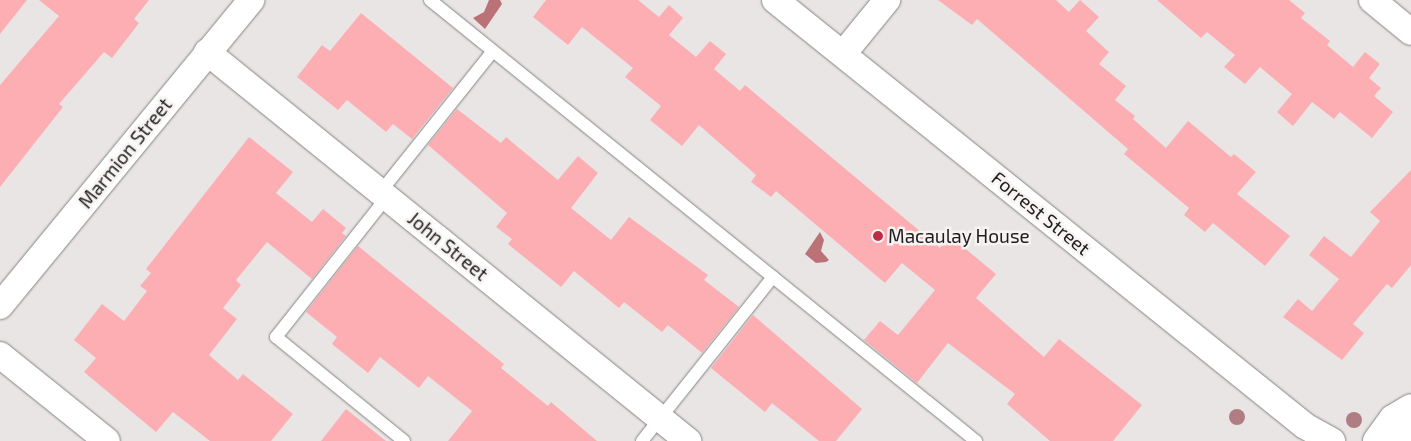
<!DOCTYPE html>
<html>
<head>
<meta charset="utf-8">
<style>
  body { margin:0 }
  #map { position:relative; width:1411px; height:441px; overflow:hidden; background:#e9e5e5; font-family:"Exo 2",sans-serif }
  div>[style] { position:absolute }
  .water>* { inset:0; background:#bb7276 }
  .building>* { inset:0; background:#fdaeb2 }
  .roads { filter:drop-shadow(0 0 1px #878383) drop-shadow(0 0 1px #878383) }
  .service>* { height:12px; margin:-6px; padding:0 6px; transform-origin:6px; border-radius:6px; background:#fff }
  .minor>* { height:26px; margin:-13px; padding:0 13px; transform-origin:13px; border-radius:13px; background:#fff }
  .tertiary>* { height:28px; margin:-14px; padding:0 14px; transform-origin:14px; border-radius:14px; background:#fff }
  .trees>* { width:16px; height:16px; margin:-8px; border-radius:50%; background:#b07d84 }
  .dots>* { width:14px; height:14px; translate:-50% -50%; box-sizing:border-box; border:2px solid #f7f3f3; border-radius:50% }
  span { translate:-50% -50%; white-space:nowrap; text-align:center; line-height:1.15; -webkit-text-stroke:5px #f7f3f3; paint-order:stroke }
  .street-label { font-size:19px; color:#1f1d1d }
  .poi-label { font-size:19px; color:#1f1d1d }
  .left { translate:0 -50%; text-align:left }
</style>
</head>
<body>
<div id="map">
  <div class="water">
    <div style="clip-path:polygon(489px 0,500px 0,502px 4px,485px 29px,473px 18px,484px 12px)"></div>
    <div style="clip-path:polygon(820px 232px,824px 240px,821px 251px,829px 260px,826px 262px,816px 263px,805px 254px)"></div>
  </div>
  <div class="building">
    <div style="clip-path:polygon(0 0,27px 0,0 34px)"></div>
    <div style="clip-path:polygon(39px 0,149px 0,134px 19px,139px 23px,112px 58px,104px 52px,59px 104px,63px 107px,0 187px,0 85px,59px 16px)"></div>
    <div style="clip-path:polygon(546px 0,638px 0,659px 17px,669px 5px,683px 18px,669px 35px,696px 57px,710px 41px,726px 54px,714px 69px,740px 91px,745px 85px,940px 248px,950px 236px,996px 274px,976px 298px,1044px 357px,1059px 339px,1142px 405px,1113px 441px,1050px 441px,1007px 404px,1015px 394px,948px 343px,917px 383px,864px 340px,880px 321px,898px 335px,935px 290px,902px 263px,885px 283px,776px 191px,771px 197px,751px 182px,756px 175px,699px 125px,682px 146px,650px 120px,661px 106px,625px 77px,633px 68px,582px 27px,568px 45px,533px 17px)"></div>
    <div style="clip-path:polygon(938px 0,1056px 0,1069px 12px,1080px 0,1099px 17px,1086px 31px,1109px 52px,1099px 64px,1126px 86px,1115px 100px,1135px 116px,1133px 119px,1166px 148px,1188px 121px,1231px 157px,1234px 154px,1256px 172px,1237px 194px,1290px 236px,1265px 266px,1213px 223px,1205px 232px,1184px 215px,1189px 208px,1124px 154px,1128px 149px,977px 19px,972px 25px)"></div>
    <div style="clip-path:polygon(1157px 0,1289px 0,1305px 13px,1301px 18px,1330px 41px,1327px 45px,1353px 67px,1365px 52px,1380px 64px,1369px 78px,1381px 88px,1374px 96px,1393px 112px,1372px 138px,1340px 112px,1334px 119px,1312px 102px,1293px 126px,1277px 112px,1292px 94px,1260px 67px,1245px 84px,1224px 67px,1235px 55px,1207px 32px,1201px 38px)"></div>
    <div style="clip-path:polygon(361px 13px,453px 88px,412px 139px,393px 124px,386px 132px,347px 100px,338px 110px,297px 77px,322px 45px,330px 51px)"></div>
    <div style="clip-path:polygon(457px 109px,501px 143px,506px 137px,558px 180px,578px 156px,598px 173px,571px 208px,611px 240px,629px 217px,708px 275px,704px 280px,739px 307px,702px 353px,668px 325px,662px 332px,624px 302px,619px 308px,574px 271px,561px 287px,508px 244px,512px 239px,496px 227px,507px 213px,428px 145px)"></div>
    <div style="clip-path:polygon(249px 137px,293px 172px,276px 193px,312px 222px,323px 209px,346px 228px,342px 233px,346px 236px,312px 279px,267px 242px,236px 280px,241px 285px,223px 308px,237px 319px,209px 355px,238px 380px,243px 374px,293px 414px,271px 441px,210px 441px,173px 412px,156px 432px,84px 372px,96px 358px,74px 340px,102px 304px,124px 321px,147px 291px,140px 286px,151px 273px,146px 269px)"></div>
    <div style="clip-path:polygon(1411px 170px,1411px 265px,1392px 288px,1387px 284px,1353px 324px,1364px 333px,1342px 360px,1283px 317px,1298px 299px,1312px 311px,1339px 279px,1309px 255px,1324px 236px,1351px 257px,1380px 221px,1370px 212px)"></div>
    <div style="clip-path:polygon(358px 246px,504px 364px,501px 368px,548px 406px,551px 402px,597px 441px,448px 441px,472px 411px,428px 376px,419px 388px,380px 357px,368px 373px,332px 344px,337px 337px,306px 312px)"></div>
    <div style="clip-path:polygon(753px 315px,862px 409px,836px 441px,819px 441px,772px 403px,765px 412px,711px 368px)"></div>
    <div style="clip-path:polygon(346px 409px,386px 441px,321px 441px)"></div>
  </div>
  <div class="roads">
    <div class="service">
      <div style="left:430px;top:0;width:702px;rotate:38.93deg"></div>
      <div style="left:404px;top:441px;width:165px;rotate:-140.9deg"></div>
      <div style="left:276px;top:337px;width:179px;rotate:-51.6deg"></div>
      <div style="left:387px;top:197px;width:12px;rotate:-95deg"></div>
      <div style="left:386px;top:185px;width:171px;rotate:-51.4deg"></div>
      <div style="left:642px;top:441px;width:210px;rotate:-51.4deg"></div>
    </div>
    <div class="minor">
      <div style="left:775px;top:0;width:680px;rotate:38.79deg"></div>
      <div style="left:1305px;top:426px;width:31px;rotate:29deg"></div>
      <div style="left:1372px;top:0;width:50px;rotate:39.4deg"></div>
      <div style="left:207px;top:52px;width:619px;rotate:38.96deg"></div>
      <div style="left:843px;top:54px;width:70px;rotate:-50.8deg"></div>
      <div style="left:0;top:306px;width:396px;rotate:-50.6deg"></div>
      <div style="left:0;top:355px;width:137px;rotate:38.8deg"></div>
    </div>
    <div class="tertiary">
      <div style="left:1377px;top:441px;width:27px;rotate:-54deg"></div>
      <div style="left:1393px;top:419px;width:21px;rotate:-31deg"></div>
      <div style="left:1404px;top:441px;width:17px;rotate:-65deg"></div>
    </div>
  </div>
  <div class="trees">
    <div style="left:1237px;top:417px"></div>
    <div style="left:1354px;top:420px"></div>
  </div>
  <div class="dots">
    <div style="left:878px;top:236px;background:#be2d47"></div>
  </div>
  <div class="street-label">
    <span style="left:125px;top:153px;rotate:-51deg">Marmion Street</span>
    <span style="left:1041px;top:213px;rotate:39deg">Forrest Street</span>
    <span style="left:448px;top:246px;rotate:39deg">John Street</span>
  </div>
  <div class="poi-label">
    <span class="left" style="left:888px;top:236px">Macaulay House</span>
  </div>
</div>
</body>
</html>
